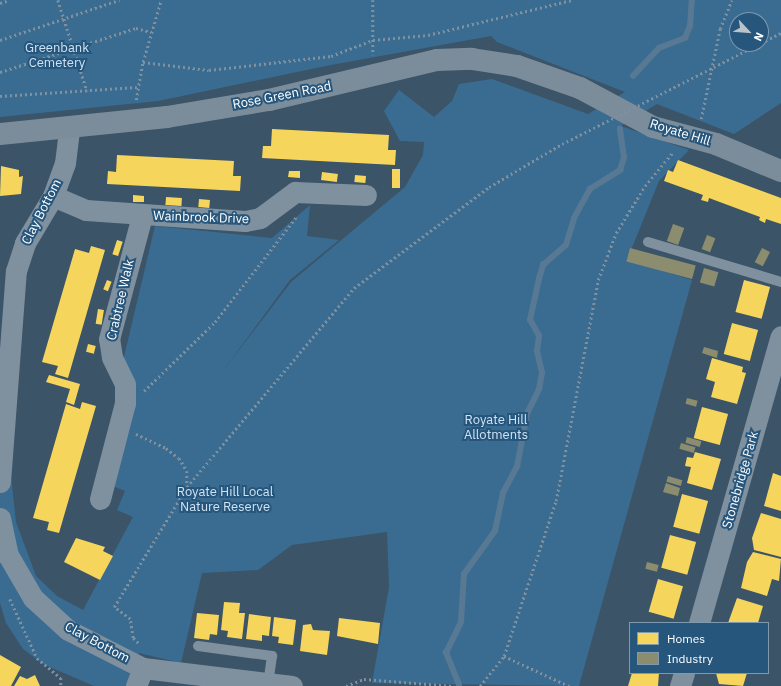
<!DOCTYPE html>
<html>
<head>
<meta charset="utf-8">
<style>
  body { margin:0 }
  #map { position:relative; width:781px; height:686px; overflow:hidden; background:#3b5468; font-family:"IBM Plex Sans",sans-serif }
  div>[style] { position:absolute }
  .green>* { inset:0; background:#3a6c92 }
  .homes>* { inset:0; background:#f6d55c; transform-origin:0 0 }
  .industry>* { inset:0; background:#8c8c6e; transform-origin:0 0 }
  .stream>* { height:5.5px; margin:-2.75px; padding:0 2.75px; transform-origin:2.75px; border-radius:2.75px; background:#587993 }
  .path>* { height:2.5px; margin-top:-1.25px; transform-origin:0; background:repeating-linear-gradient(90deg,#7f909f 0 2px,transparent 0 5px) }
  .service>* { height:10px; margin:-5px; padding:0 5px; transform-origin:5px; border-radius:5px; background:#7f909f }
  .minor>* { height:21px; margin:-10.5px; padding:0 10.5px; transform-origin:10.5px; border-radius:10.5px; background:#7f909f }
  .secondary>* { height:22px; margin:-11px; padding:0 11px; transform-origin:11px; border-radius:11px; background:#7b8d9b }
  .path-bridge>* { height:2.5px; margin-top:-1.25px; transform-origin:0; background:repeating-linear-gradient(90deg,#7f909f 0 2px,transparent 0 5px) }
  span { translate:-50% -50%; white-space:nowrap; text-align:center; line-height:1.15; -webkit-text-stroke:4px #27567c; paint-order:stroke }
  .park-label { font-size:13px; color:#cee3f4 }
  .street-label { font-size:13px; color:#fff }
  .legend { position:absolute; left:629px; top:622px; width:140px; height:52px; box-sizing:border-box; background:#27567c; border:1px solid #7d9ab0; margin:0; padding:5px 7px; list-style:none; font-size:12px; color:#fff }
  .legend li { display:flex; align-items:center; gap:8px; height:20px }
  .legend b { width:20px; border:1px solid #7d9ab0 }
  .north { position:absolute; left:729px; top:12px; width:40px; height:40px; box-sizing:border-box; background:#27567c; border:1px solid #7d9ab0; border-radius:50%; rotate:116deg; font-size:11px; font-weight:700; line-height:16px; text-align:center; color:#fff }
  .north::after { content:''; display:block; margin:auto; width:14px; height:18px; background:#bac3ca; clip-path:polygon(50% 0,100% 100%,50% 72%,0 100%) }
</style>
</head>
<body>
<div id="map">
  <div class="green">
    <div style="clip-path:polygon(evenodd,0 0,781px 0,781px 103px,734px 134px,657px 104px,621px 126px,689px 150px,659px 181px,627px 260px,692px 280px,579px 686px,372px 683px,389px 587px,387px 532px,292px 545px,258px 570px,202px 573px,181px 663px,139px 653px,128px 686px,94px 686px,43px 664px,23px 649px,6px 623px,0 603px,0 468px,11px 477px,16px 522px,36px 576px,57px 596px,83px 610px,133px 517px,117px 510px,125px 491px,108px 484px,123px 361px,155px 226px,272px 238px,310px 205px,307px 236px,339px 240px,290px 280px,220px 375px,291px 282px,405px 187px,423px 155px,424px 142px,400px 141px,384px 111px,399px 90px,434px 117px,452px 101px,459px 84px,492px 79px,588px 114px,625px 92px,497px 42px,491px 36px,331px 65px,158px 101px,0 117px,0 0,737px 20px,761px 20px,761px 44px,737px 44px,737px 20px)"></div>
  </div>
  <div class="homes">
    <div style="clip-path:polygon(272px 129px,389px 135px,388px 150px,396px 150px,395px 165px,262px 158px,263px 146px,271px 146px)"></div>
    <div style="clip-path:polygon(117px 155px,234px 161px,233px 176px,241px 176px,240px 191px,107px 184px,108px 171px,116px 172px)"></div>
    <div style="clip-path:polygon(678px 160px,781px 198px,781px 224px,766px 219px,765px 223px,759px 220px,760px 217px,709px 198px,708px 202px,701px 200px,703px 195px,664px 181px,668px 170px,673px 172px)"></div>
    <div style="clip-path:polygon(1px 166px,19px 170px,19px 177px,23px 176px,21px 194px,0 196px)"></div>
    <div style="left:392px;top:169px;width:8px;height:19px"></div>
    <div style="clip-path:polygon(289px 171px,300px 171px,300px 178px,288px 177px)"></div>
    <div style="left:322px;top:172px;width:16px;height:8px;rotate:7deg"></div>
    <div style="left:355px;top:175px;width:11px;height:7px;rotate:5deg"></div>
    <div style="clip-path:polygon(133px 195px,144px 196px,144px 202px,133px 202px)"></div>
    <div style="left:166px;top:197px;width:16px;height:8px;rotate:4deg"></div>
    <div style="left:199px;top:199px;width:11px;height:8px;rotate:5deg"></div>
    <div style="left:117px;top:240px;width:6px;height:15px;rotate:18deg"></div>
    <div style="clip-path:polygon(91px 246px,105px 250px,68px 378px,55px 374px,58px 366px,42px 362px,75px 249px,89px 253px)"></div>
    <div style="left:107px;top:280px;width:5px;height:10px;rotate:22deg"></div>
    <div style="left:744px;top:280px;width:27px;height:33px;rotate:15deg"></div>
    <div style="left:98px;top:309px;width:6px;height:15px;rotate:9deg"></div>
    <div style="left:732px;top:323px;width:27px;height:32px;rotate:15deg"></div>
    <div style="left:88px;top:344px;width:8px;height:8px;rotate:14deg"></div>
    <div style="clip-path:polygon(712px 358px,743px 367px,742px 372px,746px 373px,737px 404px,711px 397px,715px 382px,706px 379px)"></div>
    <div style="clip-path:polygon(49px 375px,80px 384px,74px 405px,66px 402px,70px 389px,46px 382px)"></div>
    <div style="clip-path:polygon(82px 402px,96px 406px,59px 533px,47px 530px,49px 522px,33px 518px,66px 404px,80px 409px)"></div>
    <div style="left:702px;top:407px;width:27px;height:32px;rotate:15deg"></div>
    <div style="clip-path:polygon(695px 452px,721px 459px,712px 490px,687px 483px,691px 467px,685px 466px,687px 457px,693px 458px)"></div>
    <div style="clip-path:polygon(773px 473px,781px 476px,781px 511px,764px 506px)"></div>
    <div style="left:682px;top:494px;width:27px;height:34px;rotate:15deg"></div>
    <div style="clip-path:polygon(761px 513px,781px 519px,781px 557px,754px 550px,752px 538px)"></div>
    <div style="left:670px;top:535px;width:27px;height:34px;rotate:15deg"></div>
    <div style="clip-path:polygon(76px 538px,105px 547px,103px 551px,113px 556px,100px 580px,64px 562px)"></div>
    <div style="clip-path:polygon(753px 552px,781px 559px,779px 581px,772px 579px,767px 596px,741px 588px,747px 562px)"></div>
    <div style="left:658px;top:579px;width:26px;height:34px;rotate:16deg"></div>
    <div style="clip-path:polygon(737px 598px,763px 606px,758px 623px,728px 623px)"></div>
    <div style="clip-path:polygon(224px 602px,240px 603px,239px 613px,245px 613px,242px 639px,227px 637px,228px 631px,221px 630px)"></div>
    <div style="clip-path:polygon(197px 613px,219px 615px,217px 635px,210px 634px,209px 640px,194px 638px)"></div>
    <div style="clip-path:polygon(249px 614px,271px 617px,269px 636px,262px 635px,262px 641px,246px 639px)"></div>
    <div style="clip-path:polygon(274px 617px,296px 620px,293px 645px,278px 643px,279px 637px,272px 636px)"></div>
    <div style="clip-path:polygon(339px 618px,380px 623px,378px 644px,337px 636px)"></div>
    <div style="clip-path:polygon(311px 624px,313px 630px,330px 631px,327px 655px,300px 651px,303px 625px)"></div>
    <div style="clip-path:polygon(0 655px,21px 667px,11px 686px,0 686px)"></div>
    <div style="clip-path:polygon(632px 673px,659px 673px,658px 686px,628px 686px)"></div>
    <div style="clip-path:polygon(716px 673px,747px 673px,743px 686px,719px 684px)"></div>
    <div style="clip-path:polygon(35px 675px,40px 686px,14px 686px,20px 676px,27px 679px)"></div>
  </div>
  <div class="industry">
    <div style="left:673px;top:224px;width:12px;height:18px;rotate:20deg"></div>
    <div style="left:707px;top:235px;width:9px;height:15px;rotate:21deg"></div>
    <div style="left:630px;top:248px;width:68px;height:14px;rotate:15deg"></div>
    <div style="left:762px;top:248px;width:9px;height:16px;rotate:27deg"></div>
    <div style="left:704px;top:268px;width:15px;height:15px;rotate:16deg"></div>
    <div style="clip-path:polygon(704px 347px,718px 351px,717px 358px,702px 353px)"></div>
    <div style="left:687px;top:398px;width:11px;height:6px;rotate:15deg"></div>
    <div style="left:687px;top:437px;width:15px;height:6px;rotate:16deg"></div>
    <div style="left:681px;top:443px;width:15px;height:6px;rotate:16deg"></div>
    <div style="left:668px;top:476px;width:15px;height:6px;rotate:16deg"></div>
    <div style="clip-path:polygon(666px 483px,680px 488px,678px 496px,663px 492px)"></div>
    <div style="left:647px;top:562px;width:12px;height:7px;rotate:14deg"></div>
  </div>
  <div class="stream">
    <div style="left:633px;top:76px;width:38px;rotate:-47deg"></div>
    <div style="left:659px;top:48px;width:28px;rotate:-21deg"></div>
    <div style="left:685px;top:38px;width:13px;rotate:-67deg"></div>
    <div style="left:690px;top:26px;width:26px;rotate:-86deg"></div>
    <div style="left:459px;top:685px;width:35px;rotate:-112deg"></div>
    <div style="left:446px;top:653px;width:34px;rotate:-64deg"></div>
    <div style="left:461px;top:622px;width:48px;rotate:-86.4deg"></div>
    <div style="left:464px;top:574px;width:53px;rotate:-54.2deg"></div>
    <div style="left:495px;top:531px;width:39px;rotate:-78deg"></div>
    <div style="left:503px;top:493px;width:30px;rotate:-62deg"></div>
    <div style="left:517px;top:467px;width:54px;rotate:-79.3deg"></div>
    <div style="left:527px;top:414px;width:28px;rotate:-64deg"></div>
    <div style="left:539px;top:389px;width:16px;rotate:-79deg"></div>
    <div style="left:542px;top:373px;width:23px;rotate:-103deg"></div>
    <div style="left:537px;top:351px;width:15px;rotate:-82deg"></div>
    <div style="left:539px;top:336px;width:18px;rotate:-119deg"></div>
    <div style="left:530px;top:320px;width:42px;rotate:-77.6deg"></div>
    <div style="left:539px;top:279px;width:15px;rotate:-74deg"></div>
    <div style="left:543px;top:265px;width:30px;rotate:-41deg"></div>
    <div style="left:566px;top:245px;width:28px;rotate:-73deg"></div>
    <div style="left:574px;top:218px;width:33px;rotate:-61deg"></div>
    <div style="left:590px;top:189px;width:36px;rotate:-32deg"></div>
    <div style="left:620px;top:170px;width:13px;rotate:-72deg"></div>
    <div style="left:624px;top:158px;width:29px;rotate:-98deg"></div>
  </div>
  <div class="path">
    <div style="left:58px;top:0;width:96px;rotate:72.3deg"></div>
    <div style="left:373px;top:0;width:55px;rotate:90deg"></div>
    <div style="left:0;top:3px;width:9px;rotate:-18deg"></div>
    <div style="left:0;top:40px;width:126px;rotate:-18.6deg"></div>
    <div style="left:761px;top:43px;width:22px;rotate:-27deg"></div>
    <div style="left:143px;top:62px;width:66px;rotate:6.9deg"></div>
    <div style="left:209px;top:70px;width:123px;rotate:-6.5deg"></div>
    <div style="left:331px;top:56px;width:45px;rotate:-20.9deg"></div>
    <div style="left:373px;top:40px;width:55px;rotate:-5.2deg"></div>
    <div style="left:428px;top:35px;width:148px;rotate:-13.7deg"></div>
    <div style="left:0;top:72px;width:143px;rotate:-17.9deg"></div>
    <div style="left:136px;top:28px;width:16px;rotate:15deg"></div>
    <div style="left:0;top:96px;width:137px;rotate:-3.8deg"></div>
    <div style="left:136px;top:100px;width:39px;rotate:-80deg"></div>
    <div style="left:143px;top:62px;width:65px;rotate:-73.8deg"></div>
    <div style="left:701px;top:119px;width:92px;rotate:-78.1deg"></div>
    <div style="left:720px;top:29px;width:31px;rotate:-68deg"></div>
    <div style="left:144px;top:391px;width:99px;rotate:-44.2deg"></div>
    <div style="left:215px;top:322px;width:134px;rotate:-52.3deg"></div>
    <div style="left:136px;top:434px;width:33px;rotate:25deg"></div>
    <div style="left:166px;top:448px;width:16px;rotate:38deg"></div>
    <div style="left:179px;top:458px;width:15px;rotate:58deg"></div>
    <div style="left:187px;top:471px;width:15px;rotate:90deg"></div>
    <div style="left:10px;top:599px;width:65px;rotate:65.4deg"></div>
    <div style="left:37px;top:658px;width:31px;rotate:40deg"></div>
    <div style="left:61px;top:678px;width:8px;rotate:90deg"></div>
    <div style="left:138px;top:643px;width:7px;rotate:-135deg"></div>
    <div style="left:133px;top:638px;width:19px;rotate:-99deg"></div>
    <div style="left:130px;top:619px;width:20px;rotate:-143deg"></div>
    <div style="left:114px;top:607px;width:140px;rotate:-58.7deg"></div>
    <div style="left:187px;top:487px;width:260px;rotate:-50deg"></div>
    <div style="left:354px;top:288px;width:169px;rotate:-36.8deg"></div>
    <div style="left:504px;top:656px;width:72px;rotate:24.8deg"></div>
    <div style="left:346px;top:686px;width:19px;rotate:-21deg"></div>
    <div style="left:364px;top:679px;width:89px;rotate:4.5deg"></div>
    <div style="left:480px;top:686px;width:38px;rotate:-51deg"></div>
    <div style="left:504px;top:656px;width:163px;rotate:-71.5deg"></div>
    <div style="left:556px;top:501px;width:225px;rotate:-79.2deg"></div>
    <div style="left:598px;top:280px;width:50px;rotate:-69deg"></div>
    <div style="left:616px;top:233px;width:55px;rotate:-58.3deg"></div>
    <div style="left:645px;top:186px;width:44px;rotate:-50.5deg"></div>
  </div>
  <div class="service">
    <div style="left:648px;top:242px;width:139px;rotate:16.7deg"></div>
    <div style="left:198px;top:646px;width:75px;rotate:7.7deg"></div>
    <div style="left:272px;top:656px;width:27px;rotate:98deg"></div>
  </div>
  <div class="minor">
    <div style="left:53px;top:196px;width:36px;rotate:23deg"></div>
    <div style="left:86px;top:210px;width:159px;rotate:4deg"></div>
    <div style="left:245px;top:221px;width:15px;rotate:-11deg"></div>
    <div style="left:260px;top:218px;width:44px;rotate:-36.6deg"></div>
    <div style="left:295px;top:192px;width:71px;rotate:2.4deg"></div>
    <div style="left:0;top:482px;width:212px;rotate:-85.7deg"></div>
    <div style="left:16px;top:271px;width:29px;rotate:-72deg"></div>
    <div style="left:25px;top:243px;width:55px;rotate:-59.2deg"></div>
    <div style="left:53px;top:196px;width:35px;rotate:-70deg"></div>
    <div style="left:65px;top:163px;width:35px;rotate:-83deg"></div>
    <div style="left:100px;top:499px;width:99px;rotate:-75.4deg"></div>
    <div style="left:125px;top:403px;width:19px;rotate:-90deg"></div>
    <div style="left:125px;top:384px;width:30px;rotate:-116deg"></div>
    <div style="left:112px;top:357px;width:18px;rotate:-99deg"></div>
    <div style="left:109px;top:339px;width:127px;rotate:-75deg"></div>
    <div style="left:0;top:518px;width:38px;rotate:78deg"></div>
    <div style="left:8px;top:555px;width:50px;rotate:59.8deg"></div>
    <div style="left:33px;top:598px;width:47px;rotate:42.4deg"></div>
    <div style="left:68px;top:630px;width:84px;rotate:26.9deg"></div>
    <div style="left:143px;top:668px;width:150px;rotate:6.9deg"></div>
    <div style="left:699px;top:623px;width:298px;rotate:-74.1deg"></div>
    <div style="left:136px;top:686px;width:19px;rotate:-69deg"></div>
    <div style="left:680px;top:686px;width:14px;rotate:-73deg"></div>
  </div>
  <div class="secondary">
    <div style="left:0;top:134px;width:168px;rotate:-5.8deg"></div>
    <div style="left:167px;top:117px;width:103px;rotate:-9.5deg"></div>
    <div style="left:269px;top:100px;width:173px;rotate:-13.4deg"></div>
    <div style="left:437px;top:60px;width:35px;rotate:-2deg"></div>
    <div style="left:472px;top:59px;width:46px;rotate:8.8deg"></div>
    <div style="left:517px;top:66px;width:67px;rotate:19.2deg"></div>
    <div style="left:580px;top:88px;width:83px;rotate:28.1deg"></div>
    <div style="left:653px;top:127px;width:65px;rotate:15.1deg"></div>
    <div style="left:716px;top:144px;width:70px;rotate:22.6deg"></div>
  </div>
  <div class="path-bridge">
    <div style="left:489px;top:187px;width:85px;rotate:-30.5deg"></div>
    <div style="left:562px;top:144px;width:221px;rotate:-26.9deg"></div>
  </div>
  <div class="park-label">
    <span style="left:57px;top:56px">Greenbank<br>Cemetery</span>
    <span style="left:496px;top:428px">Royate Hill<br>Allotments</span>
    <span style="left:225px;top:500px">Royate Hill Local<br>Nature Reserve</span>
  </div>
  <div class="street-label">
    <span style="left:282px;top:96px;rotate:-11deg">Rose Green Road</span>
    <span style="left:680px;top:133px;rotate:17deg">Royate Hill</span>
    <span style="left:42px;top:212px;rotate:-63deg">Clay Bottom</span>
    <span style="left:201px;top:218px;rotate:2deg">Wainbrook Drive</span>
    <span style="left:121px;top:300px;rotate:-77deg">Crabtree Walk</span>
    <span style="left:741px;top:480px;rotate:-74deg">Stonebridge Park</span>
    <span style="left:97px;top:643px;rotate:28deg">Clay Bottom</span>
  </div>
  <ul class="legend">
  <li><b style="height:11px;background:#f6d55c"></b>Homes</li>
  <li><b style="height:11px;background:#8c8c6e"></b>Industry</li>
  </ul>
  <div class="north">N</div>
</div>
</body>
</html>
